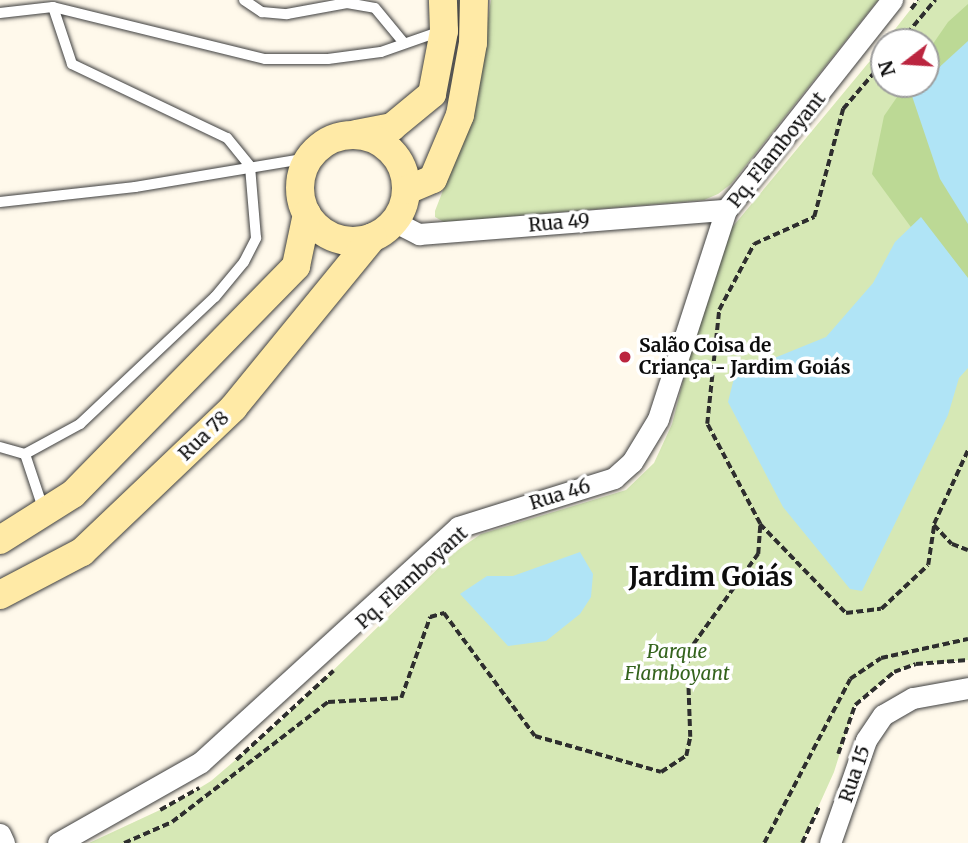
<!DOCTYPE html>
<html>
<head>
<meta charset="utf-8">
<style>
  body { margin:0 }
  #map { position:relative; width:968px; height:843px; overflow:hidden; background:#fff9eb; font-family:Merriweather,serif }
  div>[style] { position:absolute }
  .green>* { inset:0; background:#d6e8b5 }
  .forest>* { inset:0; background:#bcd995 }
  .water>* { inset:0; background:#b0e4f6 }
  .path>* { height:3.5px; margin-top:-1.75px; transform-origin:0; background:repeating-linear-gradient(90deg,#2e2e2e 0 7px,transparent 0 10.5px) }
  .roads { filter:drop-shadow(0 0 2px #3f3f3f) drop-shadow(0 0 2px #3f3f3f) }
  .lane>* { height:10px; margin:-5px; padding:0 5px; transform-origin:5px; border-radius:5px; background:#fff }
  .street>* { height:21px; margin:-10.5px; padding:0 10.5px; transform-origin:10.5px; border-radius:10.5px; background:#fff }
  .secondary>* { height:28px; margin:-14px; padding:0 14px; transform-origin:14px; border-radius:14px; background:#ffeaa6 }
  .secondary>.ring { margin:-14px; padding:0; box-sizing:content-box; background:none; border:28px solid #ffeaa6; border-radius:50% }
  .dots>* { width:19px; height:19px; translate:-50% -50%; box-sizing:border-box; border:4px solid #fff; border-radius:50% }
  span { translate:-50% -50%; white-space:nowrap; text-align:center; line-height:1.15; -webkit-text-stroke:7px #fff; paint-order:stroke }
  .street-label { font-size:19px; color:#0c0c0c }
  .poi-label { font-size:19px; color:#0c0c0c; font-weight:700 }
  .left { translate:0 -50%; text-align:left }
  .park-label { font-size:19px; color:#34631d; font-style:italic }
  .district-label { font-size:26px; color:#0c0c0c; font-weight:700 }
  .north { position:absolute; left:870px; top:28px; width:70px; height:70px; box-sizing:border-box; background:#fff; border:2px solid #9e9e9e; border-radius:50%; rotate:253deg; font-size:19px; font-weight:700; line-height:28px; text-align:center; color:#0c0c0c }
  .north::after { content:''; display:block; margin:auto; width:24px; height:32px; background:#bb253f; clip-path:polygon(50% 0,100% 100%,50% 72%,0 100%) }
</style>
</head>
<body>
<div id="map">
  <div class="green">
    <div style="clip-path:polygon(491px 0,878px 0,731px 184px,718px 194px,704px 200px,444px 222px,435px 217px,435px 211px,474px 110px)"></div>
    <div style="clip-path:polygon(918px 0,968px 0,968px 660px,916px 664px,894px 672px,855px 705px,834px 772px,802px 843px,89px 843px,175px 803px,211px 781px,281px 721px,455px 552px,481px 534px,626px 490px,654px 463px,672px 424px,713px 264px,725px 236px,884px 44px,884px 84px,926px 84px,926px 42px,885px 42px)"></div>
  </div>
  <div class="forest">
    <div style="clip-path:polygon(968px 4px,968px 305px,872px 174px,884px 116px,906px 84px,926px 84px,926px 54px,948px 22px)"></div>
  </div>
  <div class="water">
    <div style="clip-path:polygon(968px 41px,968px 224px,940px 179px,911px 93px)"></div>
    <div style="clip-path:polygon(921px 217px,968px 278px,968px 368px,959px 378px,948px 415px,862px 591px,850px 589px,783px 507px,728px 402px,735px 374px,826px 337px,873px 283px,895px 242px)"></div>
    <div style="clip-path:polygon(580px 552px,593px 574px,591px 597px,580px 614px,546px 641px,508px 646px,460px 594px,487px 576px,513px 576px)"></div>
  </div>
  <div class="path">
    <div style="left:911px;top:9px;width:11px;rotate:-52deg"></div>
    <div style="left:900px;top:42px;width:55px;rotate:-50.2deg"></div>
    <div style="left:968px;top:451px;width:81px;rotate:114.7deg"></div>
    <div style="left:934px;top:525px;width:26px;rotate:47deg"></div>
    <div style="left:952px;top:544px;width:17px;rotate:21deg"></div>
    <div style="left:760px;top:524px;width:124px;rotate:46deg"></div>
    <div style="left:846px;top:613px;width:35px;rotate:-7deg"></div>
    <div style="left:881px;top:609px;width:64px;rotate:-43.1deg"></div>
    <div style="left:928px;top:565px;width:40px;rotate:-81.5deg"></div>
    <div style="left:838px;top:754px;width:52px;rotate:-70.9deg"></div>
    <div style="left:855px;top:705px;width:51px;rotate:-40.2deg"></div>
    <div style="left:894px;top:672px;width:23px;rotate:-20deg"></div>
    <div style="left:916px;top:664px;width:52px;rotate:-4.4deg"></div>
    <div style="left:236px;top:760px;width:132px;rotate:-42.5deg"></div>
    <div style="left:160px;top:810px;width:45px;rotate:-29.4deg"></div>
    <div style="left:124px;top:843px;width:52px;rotate:-23.6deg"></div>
    <div style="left:172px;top:822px;width:197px;rotate:-37.6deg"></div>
    <div style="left:328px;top:702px;width:73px;rotate:-3.1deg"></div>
    <div style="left:401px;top:698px;width:86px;rotate:-70.3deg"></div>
    <div style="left:430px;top:617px;width:15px;rotate:-16deg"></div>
    <div style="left:444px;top:613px;width:153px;rotate:53.5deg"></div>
    <div style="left:535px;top:736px;width:131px;rotate:15.9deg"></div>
    <div style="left:661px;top:772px;width:30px;rotate:-33deg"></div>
    <div style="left:686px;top:756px;width:19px;rotate:-78deg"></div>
    <div style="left:690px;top:737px;width:84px;rotate:-92deg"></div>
    <div style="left:687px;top:653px;width:122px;rotate:-54.4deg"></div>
    <div style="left:758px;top:554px;width:30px;rotate:-86deg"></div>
    <div style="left:760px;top:524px;width:113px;rotate:-117.9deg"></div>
    <div style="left:707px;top:424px;width:115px;rotate:-84deg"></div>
    <div style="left:719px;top:310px;width:75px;rotate:-62.1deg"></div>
    <div style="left:754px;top:244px;width:66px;rotate:-24.2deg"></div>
    <div style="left:814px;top:217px;width:112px;rotate:-75deg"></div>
    <div style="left:843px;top:109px;width:63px;rotate:-49.5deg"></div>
    <div style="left:764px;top:843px;width:185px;rotate:-62.3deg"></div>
    <div style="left:850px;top:679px;width:37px;rotate:-34deg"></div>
    <div style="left:881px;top:658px;width:89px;rotate:-12.3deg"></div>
    <div style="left:802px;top:843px;width:40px;rotate:-65deg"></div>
  </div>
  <div class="roads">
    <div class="lane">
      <div style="left:244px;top:0;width:22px;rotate:34deg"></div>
      <div style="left:262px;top:12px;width:25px;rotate:5deg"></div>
      <div style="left:287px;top:14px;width:61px;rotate:-10.4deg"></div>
      <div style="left:347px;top:3px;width:28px;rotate:10deg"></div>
      <div style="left:375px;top:8px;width:45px;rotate:50.4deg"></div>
      <div style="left:0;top:13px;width:53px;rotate:-6.5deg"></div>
      <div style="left:53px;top:7px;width:218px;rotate:13.8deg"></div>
      <div style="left:265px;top:59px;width:63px"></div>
      <div style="left:328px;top:59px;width:53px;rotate:-7.5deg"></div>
      <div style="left:381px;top:52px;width:64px;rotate:-19.3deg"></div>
      <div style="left:0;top:202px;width:136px;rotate:-6.3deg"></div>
      <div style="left:135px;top:187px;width:176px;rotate:-9.5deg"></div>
      <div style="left:0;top:447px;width:26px;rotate:16deg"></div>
      <div style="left:25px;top:454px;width:63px;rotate:-28.6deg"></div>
      <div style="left:80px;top:424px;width:185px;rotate:-43.3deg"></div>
      <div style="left:215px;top:297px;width:45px;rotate:-50.4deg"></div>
      <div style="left:244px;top:262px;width:27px;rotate:-63deg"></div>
      <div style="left:256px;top:238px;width:72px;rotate:-94.8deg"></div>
      <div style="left:250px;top:166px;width:36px;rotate:-129deg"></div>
      <div style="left:227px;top:138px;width:172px;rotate:-154.5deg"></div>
      <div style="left:72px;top:64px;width:60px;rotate:-108.4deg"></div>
      <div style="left:25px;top:454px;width:60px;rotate:71.6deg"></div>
    </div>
    <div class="street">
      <div style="left:395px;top:222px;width:27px;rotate:27deg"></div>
      <div style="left:419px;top:234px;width:308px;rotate:-4.5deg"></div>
      <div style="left:0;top:834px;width:10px;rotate:66deg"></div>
      <div style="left:58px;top:843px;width:164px;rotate:-29.5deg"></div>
      <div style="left:201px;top:762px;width:348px;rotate:-42.4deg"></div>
      <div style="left:458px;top:527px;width:164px;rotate:-17.4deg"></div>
      <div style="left:614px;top:478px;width:24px;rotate:-42deg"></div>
      <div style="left:632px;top:462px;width:50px;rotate:-58.8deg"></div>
      <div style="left:658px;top:419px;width:220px;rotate:-72deg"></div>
      <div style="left:726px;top:210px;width:268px;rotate:-51.7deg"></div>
      <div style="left:830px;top:843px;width:109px;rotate:-70.7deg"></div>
      <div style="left:866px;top:740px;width:30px;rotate:-56deg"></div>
      <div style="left:883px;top:715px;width:34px;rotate:-30deg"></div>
      <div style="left:913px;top:698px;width:56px;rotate:-10.3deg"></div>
    </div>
    <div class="secondary">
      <div style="left:356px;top:134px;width:37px;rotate:-11deg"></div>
      <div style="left:392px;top:127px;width:52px;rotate:-39.5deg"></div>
      <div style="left:432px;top:94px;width:64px;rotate:-79.2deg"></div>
      <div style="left:444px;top:31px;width:31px;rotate:-92deg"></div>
      <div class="ring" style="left:300px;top:135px;width:78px;height:78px"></div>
      <div style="left:407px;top:190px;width:28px;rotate:-23deg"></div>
      <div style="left:433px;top:179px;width:69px;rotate:-67.1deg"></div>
      <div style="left:460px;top:115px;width:73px;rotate:-79.8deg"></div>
      <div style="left:473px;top:43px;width:43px;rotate:-88.7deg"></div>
      <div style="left:0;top:540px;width:86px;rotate:-32.2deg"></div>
      <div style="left:73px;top:494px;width:319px;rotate:-45.6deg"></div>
      <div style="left:296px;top:266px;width:53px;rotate:-78.1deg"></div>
      <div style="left:0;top:595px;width:93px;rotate:-27.7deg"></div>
      <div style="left:82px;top:552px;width:209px;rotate:-43.6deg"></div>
      <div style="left:233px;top:408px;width:221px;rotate:-50.7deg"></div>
    </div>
  </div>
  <div class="dots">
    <div style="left:625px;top:357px;background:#bb253f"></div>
  </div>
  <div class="street-label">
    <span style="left:777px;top:150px;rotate:-51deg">Pq. Flamboyant</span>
    <span style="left:559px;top:223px;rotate:-5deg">Rua 49</span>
    <span style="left:204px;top:436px;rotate:-44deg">Rua 78</span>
    <span style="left:560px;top:495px;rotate:-17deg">Rua 46</span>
    <span style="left:412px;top:578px;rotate:-42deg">Pq. Flamboyant</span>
    <span style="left:855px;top:774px;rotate:-71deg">Rua 15</span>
  </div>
  <div class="poi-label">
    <span class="left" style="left:639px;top:357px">Salão Coisa de<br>Criança - Jardim Goiás</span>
  </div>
  <div class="park-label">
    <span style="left:677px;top:663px">Parque<br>Flamboyant</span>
  </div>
  <div class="district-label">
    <span style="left:711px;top:577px">Jardim Goiás</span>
  </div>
  <div class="north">N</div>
</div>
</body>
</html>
